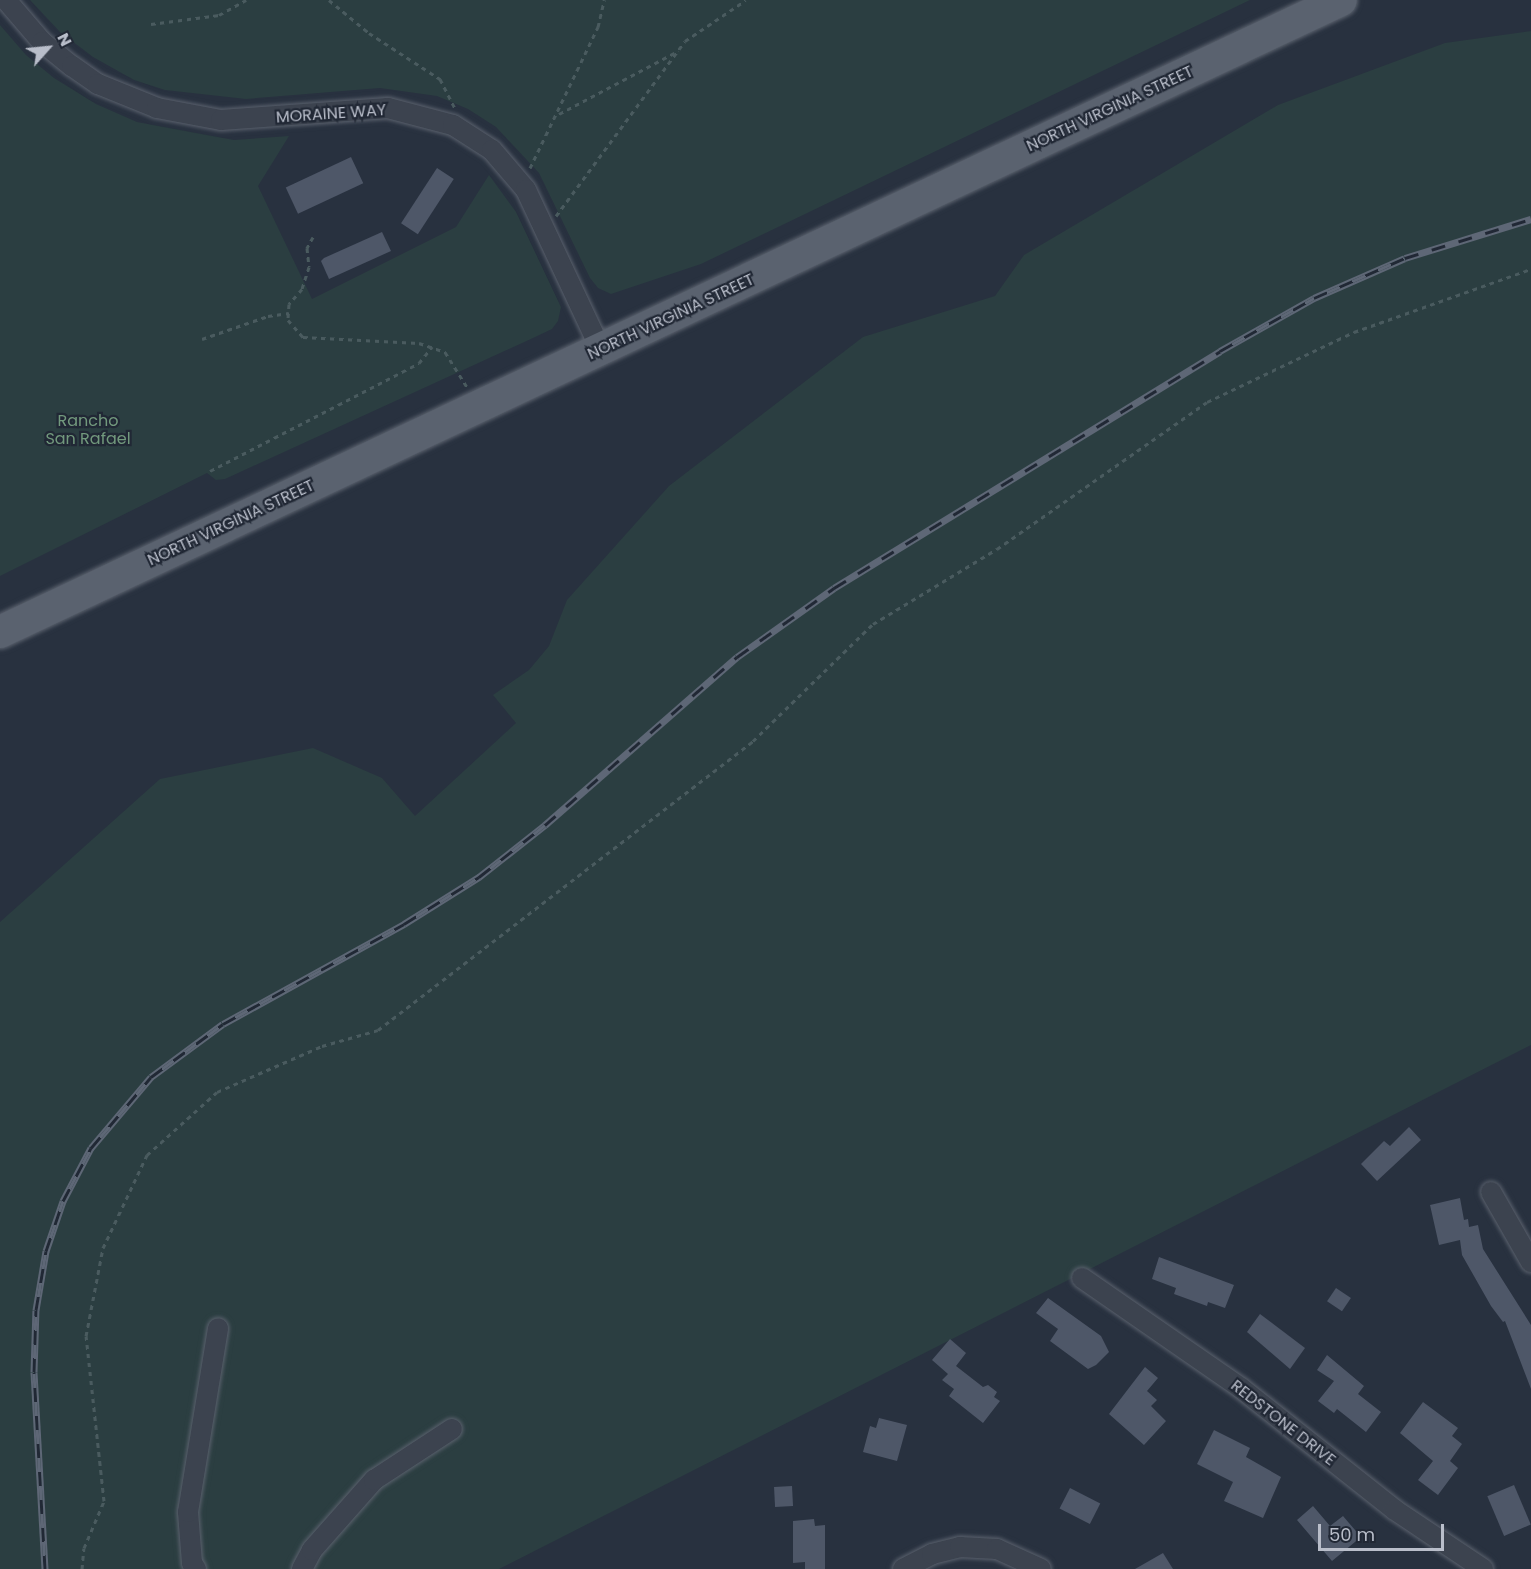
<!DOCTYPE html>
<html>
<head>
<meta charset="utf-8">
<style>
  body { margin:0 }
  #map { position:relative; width:1531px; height:1569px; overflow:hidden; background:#28313f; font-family:Poppins,sans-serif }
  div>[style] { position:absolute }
  .green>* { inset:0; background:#2b3e41 }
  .building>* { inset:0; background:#4e5768; transform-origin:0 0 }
  .path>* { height:3px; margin-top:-1.5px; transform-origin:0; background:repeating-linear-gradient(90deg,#4a5b5f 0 4.5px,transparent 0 9px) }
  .roads { filter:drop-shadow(0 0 2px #5a616d) drop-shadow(0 0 2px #5a616d) }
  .street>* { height:20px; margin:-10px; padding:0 10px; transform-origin:10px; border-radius:10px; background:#3c434f }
  .primary>* { height:32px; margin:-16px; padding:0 16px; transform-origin:16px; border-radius:16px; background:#5a626f }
  .rail>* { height:7px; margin-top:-3.5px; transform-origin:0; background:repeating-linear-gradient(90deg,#212835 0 14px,#5e6776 0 28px); box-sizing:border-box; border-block:2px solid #5e6776 }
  span { translate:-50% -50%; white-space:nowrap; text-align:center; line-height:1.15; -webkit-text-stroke:4.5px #212835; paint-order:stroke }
  .street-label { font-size:16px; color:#b9beca }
  .park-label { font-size:16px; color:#72997d }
  .north { position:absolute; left:18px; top:18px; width:60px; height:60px; -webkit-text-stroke:4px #212835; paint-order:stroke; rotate:63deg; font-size:16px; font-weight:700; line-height:24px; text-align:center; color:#b9beca }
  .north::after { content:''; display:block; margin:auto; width:21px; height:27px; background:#b9beca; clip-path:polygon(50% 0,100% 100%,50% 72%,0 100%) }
  .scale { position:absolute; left:1318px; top:1524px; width:126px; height:27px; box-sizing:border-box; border:3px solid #b9beca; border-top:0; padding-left:8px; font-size:18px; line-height:21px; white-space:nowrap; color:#b9beca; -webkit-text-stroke:4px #212835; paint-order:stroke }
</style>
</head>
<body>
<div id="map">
  <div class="green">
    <div style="clip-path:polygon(30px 0,1250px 0,701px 264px,611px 294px,598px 288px,590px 278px,539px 173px,496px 127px,468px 109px,437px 96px,380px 88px,246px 99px,165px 90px,134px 80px,93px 57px,60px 32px)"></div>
    <div style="clip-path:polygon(0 25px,26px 55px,54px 78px,96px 104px,137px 122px,234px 140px,289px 136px,258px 186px,312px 299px,456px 227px,489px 175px,516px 212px,561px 307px,558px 321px,552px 329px,533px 338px,225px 479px,216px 480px,207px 473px,0 576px)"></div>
    <div style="clip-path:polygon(1531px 31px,1531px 1045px,499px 1569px,0 1569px,0 922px,160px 779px,313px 748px,382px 778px,415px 816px,516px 723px,493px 695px,529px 670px,549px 646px,567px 600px,669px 486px,863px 337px,995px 296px,1024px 255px,1278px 105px,1445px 43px)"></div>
  </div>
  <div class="building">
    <div style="left:351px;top:157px;width:29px;height:72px;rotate:65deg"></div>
    <div style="left:437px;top:168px;width:20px;height:66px;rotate:33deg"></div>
    <div style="clip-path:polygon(382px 232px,391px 251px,329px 279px,321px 261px,324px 258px)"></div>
    <div style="clip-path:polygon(1409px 1127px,1421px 1140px,1377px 1181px,1361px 1164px,1384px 1141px,1390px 1146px)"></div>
    <div style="clip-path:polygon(1460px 1198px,1464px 1220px,1468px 1219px,1469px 1227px,1478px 1225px,1483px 1249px,1531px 1325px,1531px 1389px,1505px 1321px,1503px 1322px,1491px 1306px,1462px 1255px,1460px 1240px,1439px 1245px,1430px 1205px)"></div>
    <div style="clip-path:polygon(1159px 1257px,1234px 1285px,1225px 1308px,1208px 1302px,1207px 1306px,1174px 1294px,1176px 1288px,1152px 1279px)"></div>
    <div style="left:1336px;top:1288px;width:18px;height:16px;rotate:34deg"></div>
    <div style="clip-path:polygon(1048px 1298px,1101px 1336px,1109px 1352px,1096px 1365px,1088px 1369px,1050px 1341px,1058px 1329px,1036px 1313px)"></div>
    <div style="clip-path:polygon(1260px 1314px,1305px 1348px,1290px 1369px,1247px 1332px)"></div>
    <div style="clip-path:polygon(950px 1339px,966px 1353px,956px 1366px,983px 1387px,988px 1385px,997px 1392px,994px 1397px,1000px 1401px,983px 1423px,949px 1396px,954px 1389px,942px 1380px,948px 1374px,932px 1360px)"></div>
    <div style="clip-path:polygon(1327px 1355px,1364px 1386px,1358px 1394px,1381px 1412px,1366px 1432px,1337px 1409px,1334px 1413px,1318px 1401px,1334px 1381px,1317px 1370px)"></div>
    <div style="clip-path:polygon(1145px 1367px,1158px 1378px,1147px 1391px,1157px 1400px,1151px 1406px,1166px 1421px,1144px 1445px,1109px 1414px)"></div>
    <div style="clip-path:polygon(1423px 1402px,1458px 1428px,1452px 1436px,1462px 1444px,1450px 1461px,1458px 1468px,1438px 1495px,1418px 1480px,1433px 1461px,1400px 1433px)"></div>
    <div style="clip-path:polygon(879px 1418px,907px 1425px,897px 1461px,863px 1452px,870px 1426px,876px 1428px)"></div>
    <div style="clip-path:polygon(1214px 1430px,1250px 1448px,1246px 1457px,1281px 1477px,1263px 1518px,1224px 1501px,1233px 1482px,1197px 1464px)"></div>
    <div style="left:1514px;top:1485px;width:43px;height:29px;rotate:67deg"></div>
    <div style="left:792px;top:1486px;width:20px;height:18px;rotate:87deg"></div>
    <div style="left:1070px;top:1488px;width:34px;height:23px;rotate:27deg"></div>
    <div style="clip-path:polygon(1313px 1506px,1330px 1526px,1343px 1516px,1361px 1537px,1332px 1561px,1297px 1520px)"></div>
    <div style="clip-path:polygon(814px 1519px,815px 1526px,825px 1525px,825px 1569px,805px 1569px,805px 1562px,793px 1563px,793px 1521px)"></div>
    <div style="clip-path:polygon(1163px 1553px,1173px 1569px,1135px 1569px)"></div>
  </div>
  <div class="path">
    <div style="left:329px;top:0;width:52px;rotate:39.5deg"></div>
    <div style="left:369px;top:33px;width:85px;rotate:32.9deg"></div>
    <div style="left:440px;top:79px;width:33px;rotate:63deg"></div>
    <div style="left:151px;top:24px;width:69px;rotate:-7.5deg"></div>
    <div style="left:219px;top:15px;width:31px;rotate:-29deg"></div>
    <div style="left:559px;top:114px;width:135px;rotate:-27.9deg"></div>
    <div style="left:530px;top:168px;width:157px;rotate:-64.3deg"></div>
    <div style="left:598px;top:27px;width:28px;rotate:-77deg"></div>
    <div style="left:556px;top:216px;width:217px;rotate:-53.6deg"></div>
    <div style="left:685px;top:41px;width:73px;rotate:-33.9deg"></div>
    <div style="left:313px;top:237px;width:13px;rotate:119deg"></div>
    <div style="left:307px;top:248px;width:19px;rotate:84deg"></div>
    <div style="left:309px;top:267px;width:23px;rotate:108deg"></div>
    <div style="left:302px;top:289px;width:20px;rotate:131deg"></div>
    <div style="left:289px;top:304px;width:16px;rotate:94deg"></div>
    <div style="left:288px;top:320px;width:23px;rotate:49deg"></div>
    <div style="left:303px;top:337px;width:116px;rotate:3deg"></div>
    <div style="left:419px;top:343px;width:28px;rotate:19deg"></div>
    <div style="left:445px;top:352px;width:41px;rotate:57.8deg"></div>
    <div style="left:202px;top:339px;width:70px;rotate:-19.2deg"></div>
    <div style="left:268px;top:316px;width:21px;rotate:-8deg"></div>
    <div style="left:210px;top:471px;width:235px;rotate:-27.3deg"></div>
    <div style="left:419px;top:363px;width:21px;rotate:-51deg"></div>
    <div style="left:82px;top:1569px;width:21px;rotate:-85deg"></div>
    <div style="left:84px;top:1548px;width:51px;rotate:-66.9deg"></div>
    <div style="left:104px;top:1501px;width:166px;rotate:-96.2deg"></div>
    <div style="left:86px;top:1336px;width:90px;rotate:-79.1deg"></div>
    <div style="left:103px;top:1248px;width:103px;rotate:-64.7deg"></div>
    <div style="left:147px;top:1155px;width:94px;rotate:-42deg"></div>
    <div style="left:217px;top:1092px;width:115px;rotate:-23.7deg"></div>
    <div style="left:322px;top:1046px;width:58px;rotate:-15.9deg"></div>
    <div style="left:378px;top:1030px;width:473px;rotate:-37.6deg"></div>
    <div style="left:753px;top:741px;width:168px;rotate:-44.3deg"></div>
    <div style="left:873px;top:624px;width:145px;rotate:-31.2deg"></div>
    <div style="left:997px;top:549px;width:256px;rotate:-35deg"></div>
    <div style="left:1207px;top:402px;width:163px;rotate:-25.5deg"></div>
    <div style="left:1354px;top:332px;width:188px;rotate:-19.6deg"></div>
  </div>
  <div class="roads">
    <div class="street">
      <div style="left:6px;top:0;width:55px;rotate:49.4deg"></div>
      <div style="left:42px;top:42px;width:38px;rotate:39deg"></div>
      <div style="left:72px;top:66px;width:32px;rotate:35deg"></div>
      <div style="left:98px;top:84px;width:64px;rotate:22.1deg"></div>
      <div style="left:157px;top:108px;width:65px;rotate:10.6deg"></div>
      <div style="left:221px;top:120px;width:167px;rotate:-4.1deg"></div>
      <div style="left:388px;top:108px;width:67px;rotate:14.7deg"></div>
      <div style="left:453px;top:125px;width:46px;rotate:32.7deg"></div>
      <div style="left:492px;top:150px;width:52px;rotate:49.6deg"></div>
      <div style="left:526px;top:190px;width:177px;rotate:64.9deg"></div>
      <div style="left:1491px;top:1192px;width:81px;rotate:60.3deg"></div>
      <div style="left:1082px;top:1278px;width:193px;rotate:34.7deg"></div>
      <div style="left:1241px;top:1388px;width:196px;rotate:38.4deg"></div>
      <div style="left:1395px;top:1510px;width:106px;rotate:33.8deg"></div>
      <div style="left:196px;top:1569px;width:7px;rotate:-124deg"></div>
      <div style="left:192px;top:1563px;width:51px;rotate:-94.5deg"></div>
      <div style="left:188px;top:1512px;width:186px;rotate:-80.7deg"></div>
      <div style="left:302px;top:1569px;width:21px;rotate:-62deg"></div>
      <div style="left:312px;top:1550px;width:94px;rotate:-48.5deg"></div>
      <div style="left:374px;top:1480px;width:93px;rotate:-33.2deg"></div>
      <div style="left:903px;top:1569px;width:33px;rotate:-27deg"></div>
      <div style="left:932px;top:1554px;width:29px;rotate:-14deg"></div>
      <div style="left:960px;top:1547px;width:37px;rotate:3deg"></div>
      <div style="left:997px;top:1549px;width:48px;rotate:24.4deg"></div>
    </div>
    <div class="primary">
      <div style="left:0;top:632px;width:1482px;rotate:-25.23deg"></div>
    </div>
  </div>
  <div class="rail">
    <div style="left:45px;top:1569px;width:197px;rotate:-93.2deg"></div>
    <div style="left:34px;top:1372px;width:62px;rotate:-88.2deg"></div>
    <div style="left:36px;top:1310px;width:60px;rotate:-80.4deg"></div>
    <div style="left:46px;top:1251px;width:53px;rotate:-71.2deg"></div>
    <div style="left:63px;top:1201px;width:60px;rotate:-62.2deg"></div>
    <div style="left:91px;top:1148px;width:93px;rotate:-49.8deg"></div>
    <div style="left:151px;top:1077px;width:89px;rotate:-36.4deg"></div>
    <div style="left:223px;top:1024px;width:207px;rotate:-28.9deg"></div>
    <div style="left:404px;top:924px;width:89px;rotate:-32.1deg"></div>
    <div style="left:479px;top:877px;width:84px;rotate:-38.2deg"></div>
    <div style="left:545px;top:825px;width:255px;rotate:-41.2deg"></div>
    <div style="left:737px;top:657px;width:119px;rotate:-35.4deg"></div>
    <div style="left:834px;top:588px;width:453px;rotate:-31.5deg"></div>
    <div style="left:1220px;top:351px;width:108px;rotate:-29.4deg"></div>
    <div style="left:1314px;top:298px;width:99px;rotate:-23.7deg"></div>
    <div style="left:1405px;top:258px;width:132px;rotate:-17.2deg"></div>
  </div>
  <div class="street-label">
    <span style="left:1110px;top:109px;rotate:-25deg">NORTH VIRGINIA STREET</span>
    <span style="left:331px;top:114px;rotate:-4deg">MORAINE WAY</span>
    <span style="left:671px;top:317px;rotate:-25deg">NORTH VIRGINIA STREET</span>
    <span style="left:231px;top:523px;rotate:-25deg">NORTH VIRGINIA STREET</span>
    <span style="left:1283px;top:1423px;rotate:38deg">REDSTONE DRIVE</span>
  </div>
  <div class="park-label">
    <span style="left:88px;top:430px">Rancho<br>San Rafael</span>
  </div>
  <div class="north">N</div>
  <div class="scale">50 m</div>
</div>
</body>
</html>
